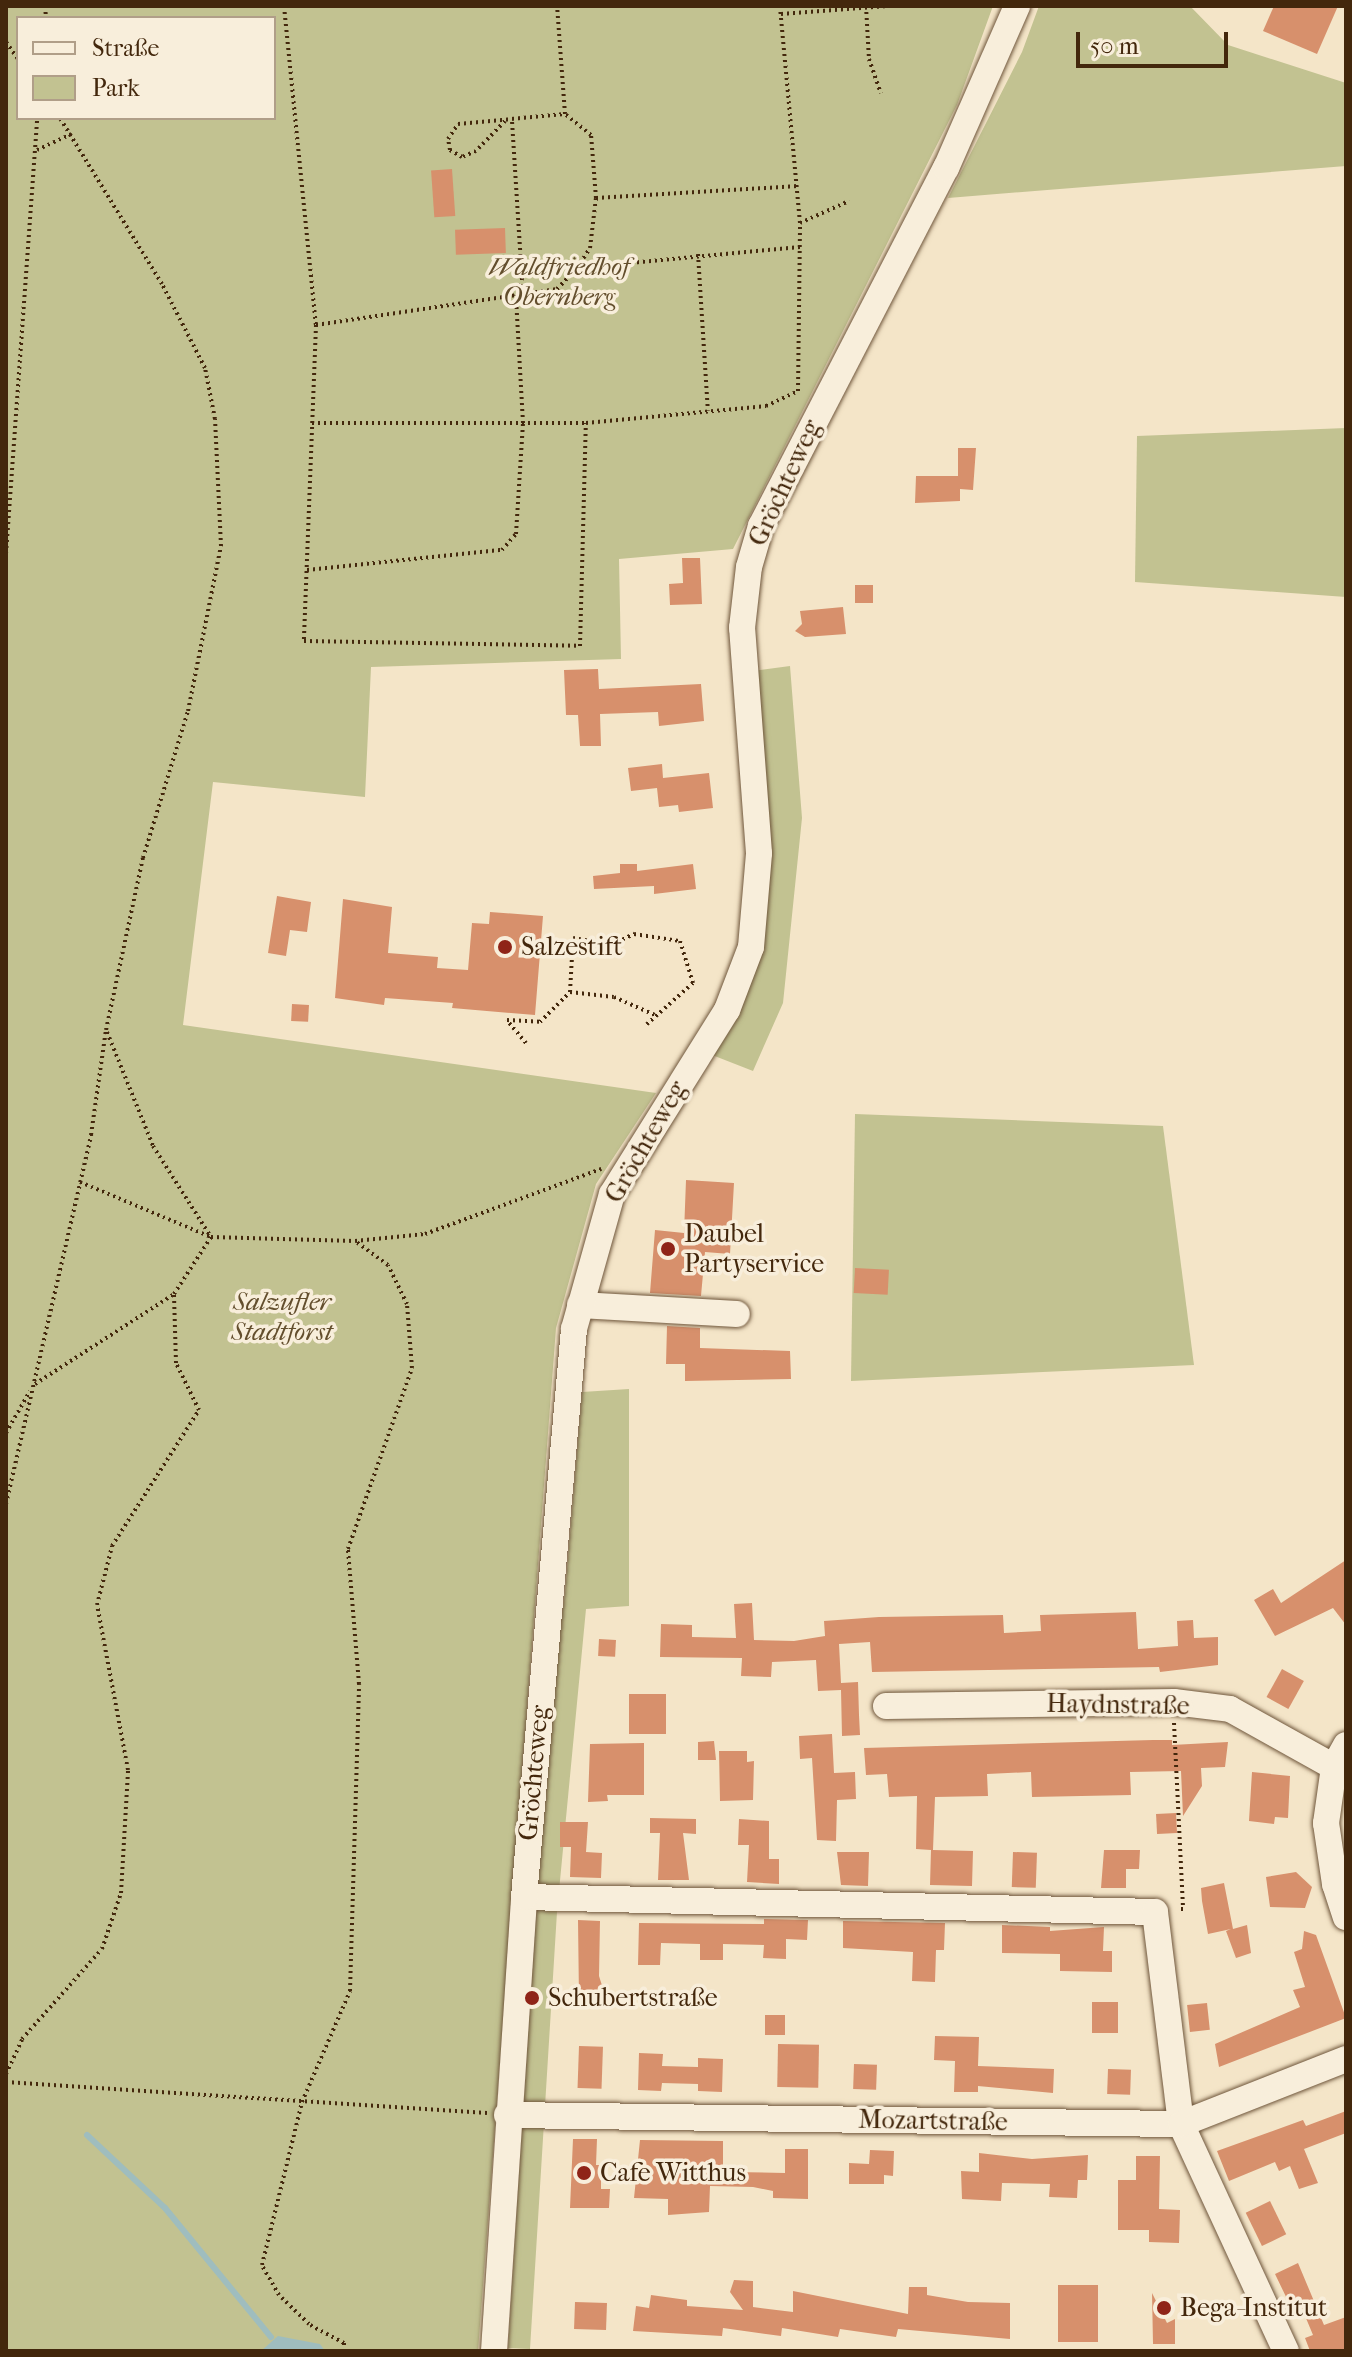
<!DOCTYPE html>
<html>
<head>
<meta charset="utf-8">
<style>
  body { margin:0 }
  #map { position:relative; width:1352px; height:2357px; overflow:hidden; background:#f4e5c8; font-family:"IM FELL French Canon",serif }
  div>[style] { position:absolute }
  .green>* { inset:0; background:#c2c291 }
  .water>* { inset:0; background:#9fbdbe }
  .stream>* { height:6px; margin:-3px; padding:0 3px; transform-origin:3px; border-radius:3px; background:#9fbdbe }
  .building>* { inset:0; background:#d7906c; transform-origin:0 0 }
  .path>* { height:4px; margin-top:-2px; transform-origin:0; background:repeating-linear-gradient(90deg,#43270c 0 2px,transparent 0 6px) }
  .roads { filter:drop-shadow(0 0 2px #6f563b) drop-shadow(0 0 2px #6f563b) }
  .minor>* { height:26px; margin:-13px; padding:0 13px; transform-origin:13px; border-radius:13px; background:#f8eedb }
  .dots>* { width:22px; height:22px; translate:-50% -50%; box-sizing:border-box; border:4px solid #f8eedb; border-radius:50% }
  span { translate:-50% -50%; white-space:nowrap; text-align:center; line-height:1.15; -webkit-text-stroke:7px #f8eedb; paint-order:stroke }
  .park-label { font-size:26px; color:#634e2d; font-style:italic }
  .street-label { font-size:26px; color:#43270c }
  .poi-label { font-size:26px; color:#43270c }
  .left { translate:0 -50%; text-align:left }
  .frame { position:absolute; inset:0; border:8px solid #43270c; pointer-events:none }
  .legend { position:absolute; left:16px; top:16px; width:260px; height:104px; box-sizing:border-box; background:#f8eedb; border:2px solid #b09e88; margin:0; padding:10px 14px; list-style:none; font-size:24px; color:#43270c }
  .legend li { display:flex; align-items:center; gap:16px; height:40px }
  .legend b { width:40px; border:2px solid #b09e88 }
  .scale { position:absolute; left:1076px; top:32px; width:152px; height:36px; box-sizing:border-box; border:4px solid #43270c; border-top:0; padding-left:10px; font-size:24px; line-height:28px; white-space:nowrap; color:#43270c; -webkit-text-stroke:6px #f8eedb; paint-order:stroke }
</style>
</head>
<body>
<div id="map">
  <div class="green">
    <div style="clip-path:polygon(evenodd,6px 6px,993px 6px,957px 105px,733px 549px,619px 559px,621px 659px,371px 667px,365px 797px,213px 782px,183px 1025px,656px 1093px,596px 1184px,556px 1328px,478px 2351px,6px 2351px,6px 6px,18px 18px,274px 18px,274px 118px,18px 118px,18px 18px)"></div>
    <div style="clip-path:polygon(1039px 6px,1190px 6px,1228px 45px,1346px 83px,1346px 166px,948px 198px,1022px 52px)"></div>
    <div style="clip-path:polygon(1346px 428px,1346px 597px,1135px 582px,1137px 436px)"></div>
    <div style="clip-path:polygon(790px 666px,802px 818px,783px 1003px,753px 1071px,707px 1053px,749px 987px,752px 671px)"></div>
    <div style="clip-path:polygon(855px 1114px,1163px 1126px,1194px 1365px,851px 1381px)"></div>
    <div style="clip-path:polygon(629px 1389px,629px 1606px,586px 1609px,557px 1912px,530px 2349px,508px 2348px,549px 1697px,565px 1594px,582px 1392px)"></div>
  </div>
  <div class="water">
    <div style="clip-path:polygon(278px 2336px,320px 2344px,325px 2351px,261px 2351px)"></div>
  </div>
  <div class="stream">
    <div style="left:87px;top:2135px;width:107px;rotate:43.1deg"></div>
    <div style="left:165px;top:2208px;width:167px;rotate:50.6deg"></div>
  </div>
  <div class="building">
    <div style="clip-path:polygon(1274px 6px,1338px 6px,1317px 54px,1263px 31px)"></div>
    <div style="left:452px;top:169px;width:47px;height:21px;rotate:86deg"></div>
    <div style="left:505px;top:228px;width:25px;height:50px;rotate:88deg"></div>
    <div style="clip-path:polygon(958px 448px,976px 448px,973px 490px,960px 489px,960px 501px,915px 503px,916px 476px,958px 476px)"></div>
    <div style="clip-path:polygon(682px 558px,700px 558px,702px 604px,670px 605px,669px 584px,683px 583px)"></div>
    <div style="left:855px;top:585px;width:18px;height:18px"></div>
    <div style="clip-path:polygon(843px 607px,846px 634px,805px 637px,795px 631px,802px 624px,800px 611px)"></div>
    <div style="clip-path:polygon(598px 669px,599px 689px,701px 684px,704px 721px,659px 726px,658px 712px,600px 714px,601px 746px,580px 746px,578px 715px,566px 715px,564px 670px)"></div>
    <div style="clip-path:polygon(662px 764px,663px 778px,709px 773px,713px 808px,679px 812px,678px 805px,659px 807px,657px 788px,631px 791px,628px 768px)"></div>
    <div style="clip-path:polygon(620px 864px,637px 864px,637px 871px,693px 864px,696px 889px,654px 894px,654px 886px,594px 889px,593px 876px,620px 873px)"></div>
    <div style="clip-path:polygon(277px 896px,311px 902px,307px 932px,290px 930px,286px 956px,268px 953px)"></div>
    <div style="clip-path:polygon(343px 899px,392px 907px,388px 953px,438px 957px,437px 968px,468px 970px,472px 923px,489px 924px,490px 912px,543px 916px,535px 1015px,452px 1008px,453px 1003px,385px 998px,384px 1005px,335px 998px)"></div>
    <div style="left:292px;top:1004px;width:17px;height:17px;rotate:3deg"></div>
    <div style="clip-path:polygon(686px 1180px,734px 1183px,730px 1254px,705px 1252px,701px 1296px,650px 1293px,655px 1230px,684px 1233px)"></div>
    <div style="left:855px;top:1268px;width:34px;height:25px;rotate:3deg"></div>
    <div style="clip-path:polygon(667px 1326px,700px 1328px,700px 1348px,790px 1351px,791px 1379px,685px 1381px,685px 1364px,666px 1364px)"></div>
    <div style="clip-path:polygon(1346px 1560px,1346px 1625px,1333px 1608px,1275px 1636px,1254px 1600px,1273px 1589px,1281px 1603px)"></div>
    <div style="clip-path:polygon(752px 1603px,754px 1640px,794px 1641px,825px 1636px,824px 1621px,879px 1617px,1003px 1615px,1004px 1633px,1041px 1631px,1040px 1615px,1136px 1612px,1138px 1649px,1178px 1646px,1177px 1621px,1193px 1620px,1194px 1638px,1218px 1637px,1218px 1665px,1160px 1672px,1159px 1667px,872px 1672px,870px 1642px,839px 1644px,841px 1683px,858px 1682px,859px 1715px,860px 1735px,842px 1736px,841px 1690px,818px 1691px,816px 1660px,772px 1662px,771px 1677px,741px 1676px,742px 1658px,660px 1657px,661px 1624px,692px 1625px,692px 1637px,736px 1638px,734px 1604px)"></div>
    <div style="left:599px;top:1639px;width:17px;height:17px;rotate:3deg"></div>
    <div style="left:1282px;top:1669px;width:25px;height:32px;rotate:29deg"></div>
    <div style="left:629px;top:1694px;width:37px;height:40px"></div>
    <div style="clip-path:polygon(832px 1734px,834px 1773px,855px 1772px,856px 1799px,837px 1800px,836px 1841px,817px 1840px,812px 1758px,800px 1759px,799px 1736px)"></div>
    <div style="clip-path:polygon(1153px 1740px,1172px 1740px,1172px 1745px,1228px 1742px,1225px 1767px,1201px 1768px,1202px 1786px,1183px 1816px,1181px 1771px,1130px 1772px,1131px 1795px,1032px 1797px,1031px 1772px,987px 1774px,988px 1796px,935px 1797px,933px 1850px,973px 1851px,972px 1886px,930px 1885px,931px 1850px,916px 1849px,917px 1796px,889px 1797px,887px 1774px,866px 1775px,864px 1748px)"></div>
    <div style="clip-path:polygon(714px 1741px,716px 1760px,698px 1760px,698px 1742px)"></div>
    <div style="clip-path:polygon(644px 1743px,644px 1795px,607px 1795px,608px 1801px,588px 1802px,590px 1744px)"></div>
    <div style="clip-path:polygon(719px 1751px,747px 1751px,747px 1762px,754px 1761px,753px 1800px,720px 1801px)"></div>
    <div style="clip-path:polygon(1252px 1772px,1290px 1776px,1288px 1818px,1275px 1817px,1274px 1824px,1249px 1821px)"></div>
    <div style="left:1176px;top:1813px;width:20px;height:20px;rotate:87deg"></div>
    <div style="clip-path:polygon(650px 1818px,696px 1819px,696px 1834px,683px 1833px,689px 1880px,658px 1880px,660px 1833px,650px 1833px)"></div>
    <div style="clip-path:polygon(739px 1819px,769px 1821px,769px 1859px,779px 1859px,779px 1884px,747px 1882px,749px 1845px,738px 1845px)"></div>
    <div style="clip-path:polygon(560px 1822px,588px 1822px,586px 1852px,602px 1853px,601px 1878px,570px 1877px,571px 1847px,560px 1847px)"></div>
    <div style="clip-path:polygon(1104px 1850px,1140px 1850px,1139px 1869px,1126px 1869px,1126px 1888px,1101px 1888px)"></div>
    <div style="clip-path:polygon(837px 1852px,869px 1852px,868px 1886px,841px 1885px)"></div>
    <div style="left:1013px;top:1852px;width:24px;height:35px;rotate:2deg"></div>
    <div style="clip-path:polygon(1296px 1872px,1312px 1887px,1305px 1908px,1270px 1907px,1266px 1877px)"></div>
    <div style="clip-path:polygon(1224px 1883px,1233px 1929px,1247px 1925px,1251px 1953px,1236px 1958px,1226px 1931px,1231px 1929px,1208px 1934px,1202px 1901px,1201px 1888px)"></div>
    <div style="clip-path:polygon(764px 1919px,808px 1920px,807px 1940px,786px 1939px,786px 1959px,763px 1958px,764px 1945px,723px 1944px,723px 1960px,700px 1960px,700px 1944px,661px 1943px,660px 1965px,638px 1965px,639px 1923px,764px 1924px)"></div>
    <div style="clip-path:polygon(578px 1920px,600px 1921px,599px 1976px,607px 2001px,579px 2000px)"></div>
    <div style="clip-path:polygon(843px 1921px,945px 1923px,944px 1950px,936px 1950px,935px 1982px,912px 1981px,913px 1952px,843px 1948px)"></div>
    <div style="clip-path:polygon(1002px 1925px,1050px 1927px,1050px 1931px,1104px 1927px,1103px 1951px,1112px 1951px,1112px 1972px,1060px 1971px,1060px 1954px,1002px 1953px)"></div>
    <div style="clip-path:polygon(1304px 1931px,1316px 1935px,1346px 2018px,1219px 2067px,1215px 2044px,1300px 2007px,1293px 1990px,1305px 1987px,1294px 1952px,1302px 1949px)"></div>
    <div style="left:1092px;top:2002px;width:26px;height:31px"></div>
    <div style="left:1207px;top:2003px;width:27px;height:20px;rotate:84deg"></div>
    <div style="left:765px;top:2015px;width:20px;height:20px"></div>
    <div style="clip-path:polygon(935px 2036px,979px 2037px,978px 2066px,1054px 2069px,1053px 2093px,978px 2086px,978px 2092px,954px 2092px,955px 2061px,934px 2060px)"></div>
    <div style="left:778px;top:2044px;width:41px;height:43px;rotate:1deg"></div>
    <div style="left:579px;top:2046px;width:24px;height:42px;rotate:2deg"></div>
    <div style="clip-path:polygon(639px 2053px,663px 2054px,662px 2066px,698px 2067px,698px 2058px,723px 2059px,722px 2092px,698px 2091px,698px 2084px,662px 2083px,661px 2091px,638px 2090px)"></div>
    <div style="left:854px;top:2064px;width:23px;height:25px;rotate:2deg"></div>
    <div style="left:1108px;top:2069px;width:23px;height:25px;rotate:2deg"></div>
    <div style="clip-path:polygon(1346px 2111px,1346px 2133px,1304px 2149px,1318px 2183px,1299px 2189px,1290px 2166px,1279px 2171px,1275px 2162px,1229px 2181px,1217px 2151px,1303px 2120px,1306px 2126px)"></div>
    <div style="clip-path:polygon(573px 2139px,597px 2139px,596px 2165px,601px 2165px,601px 2189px,610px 2189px,609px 2208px,570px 2208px)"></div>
    <div style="clip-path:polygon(640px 2140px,723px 2141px,723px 2171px,732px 2172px,785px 2173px,785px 2149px,808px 2149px,808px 2199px,773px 2198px,773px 2191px,753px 2187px,710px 2186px,709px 2212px,668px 2215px,668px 2199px,634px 2198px)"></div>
    <div style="clip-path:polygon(870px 2150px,894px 2151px,893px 2176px,884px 2175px,884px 2184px,849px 2184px,849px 2163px,869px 2164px)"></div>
    <div style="clip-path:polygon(979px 2153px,1032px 2159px,1088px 2155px,1087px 2180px,1078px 2180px,1077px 2198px,1049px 2197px,1050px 2184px,1002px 2183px,1001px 2201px,962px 2199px,961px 2171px,979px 2172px)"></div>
    <div style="clip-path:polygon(1136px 2156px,1160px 2156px,1159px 2209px,1180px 2210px,1179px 2243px,1149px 2242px,1149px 2230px,1118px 2230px,1118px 2180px,1136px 2180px)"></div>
    <div style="left:1270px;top:2201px;width:37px;height:27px;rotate:64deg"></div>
    <div style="clip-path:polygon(1298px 2263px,1324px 2325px,1346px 2317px,1346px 2351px,1310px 2351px,1305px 2338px,1313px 2335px,1298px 2299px,1289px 2303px,1275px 2274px)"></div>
    <div style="clip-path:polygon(734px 2280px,753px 2281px,753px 2307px,793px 2312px,793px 2291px,908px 2314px,909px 2287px,927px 2287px,927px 2295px,968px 2302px,1010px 2303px,1010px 2339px,898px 2329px,896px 2337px,840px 2329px,838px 2337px,782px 2328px,781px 2336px,723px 2328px,722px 2336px,633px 2331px,636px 2306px,649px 2308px,651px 2295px,687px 2300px,687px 2306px,743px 2310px,730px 2292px)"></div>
    <div style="left:1058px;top:2285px;width:40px;height:57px"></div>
    <div style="clip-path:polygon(1152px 2293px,1167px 2323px,1175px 2319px,1175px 2344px,1153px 2344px)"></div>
    <div style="left:575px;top:2302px;width:32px;height:27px;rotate:2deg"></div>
  </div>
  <div class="path">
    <div style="left:45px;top:6px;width:12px;rotate:85deg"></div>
    <div style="left:284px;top:6px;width:321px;rotate:84.3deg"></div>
    <div style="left:316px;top:325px;width:316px;rotate:92.2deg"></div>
    <div style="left:304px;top:641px;width:276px;rotate:1deg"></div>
    <div style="left:580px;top:646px;width:223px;rotate:-88.5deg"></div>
    <div style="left:586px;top:423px;width:181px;rotate:-5.4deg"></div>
    <div style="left:766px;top:406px;width:35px;rotate:-25deg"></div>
    <div style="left:798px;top:391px;width:168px;rotate:-89.3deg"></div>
    <div style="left:800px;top:223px;width:218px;rotate:-95.3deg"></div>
    <div style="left:866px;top:6px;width:53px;rotate:86.8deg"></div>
    <div style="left:869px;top:59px;width:36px;rotate:71deg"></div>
    <div style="left:781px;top:14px;width:107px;rotate:-4.3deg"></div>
    <div style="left:6px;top:42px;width:21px;rotate:55deg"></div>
    <div style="left:505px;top:121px;width:42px;rotate:134deg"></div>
    <div style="left:476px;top:151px;width:15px;rotate:157deg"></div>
    <div style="left:462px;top:157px;width:14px;rotate:-150deg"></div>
    <div style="left:450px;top:150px;width:11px;rotate:-100deg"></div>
    <div style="left:448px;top:139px;width:18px;rotate:-56deg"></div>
    <div style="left:458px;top:124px;width:107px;rotate:-5.3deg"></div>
    <div style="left:37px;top:150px;width:38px;rotate:-25deg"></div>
    <div style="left:596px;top:198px;width:202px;rotate:-3.4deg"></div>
    <div style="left:800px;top:223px;width:54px;rotate:-24.2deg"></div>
    <div style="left:698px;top:254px;width:157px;rotate:86.4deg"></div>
    <div style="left:577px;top:268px;width:224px;rotate:-5.4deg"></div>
    <div style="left:316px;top:325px;width:244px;rotate:-8.5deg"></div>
    <div style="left:557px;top:289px;width:29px;rotate:-46deg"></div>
    <div style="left:577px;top:268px;width:24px;rotate:-57deg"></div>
    <div style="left:590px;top:248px;width:50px;rotate:-83.2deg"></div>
    <div style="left:596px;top:198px;width:63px;rotate:-94.5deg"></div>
    <div style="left:591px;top:135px;width:33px;rotate:-141deg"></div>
    <div style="left:565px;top:114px;width:108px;rotate:-94.2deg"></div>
    <div style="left:312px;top:423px;width:274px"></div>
    <div style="left:6px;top:554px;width:437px;rotate:-85.9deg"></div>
    <div style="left:307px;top:570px;width:196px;rotate:-5.9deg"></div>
    <div style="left:502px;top:550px;width:21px;rotate:-49deg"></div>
    <div style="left:516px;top:534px;width:111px;rotate:-86.4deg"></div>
    <div style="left:523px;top:423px;width:126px;rotate:-93.2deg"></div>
    <div style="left:516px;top:297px;width:18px;rotate:-71deg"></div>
    <div style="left:522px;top:280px;width:160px;rotate:-93.6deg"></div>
    <div style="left:570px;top:992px;width:44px;rotate:6.5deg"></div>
    <div style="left:614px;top:997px;width:45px;rotate:23.7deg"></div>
    <div style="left:107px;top:1032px;width:123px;rotate:68deg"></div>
    <div style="left:153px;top:1146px;width:108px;rotate:57.5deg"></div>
    <div style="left:526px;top:1043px;width:30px;rotate:-130deg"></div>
    <div style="left:507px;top:1020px;width:33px;rotate:3deg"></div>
    <div style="left:540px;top:1022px;width:42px;rotate:-45deg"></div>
    <div style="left:570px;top:992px;width:54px;rotate:-86.8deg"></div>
    <div style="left:573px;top:938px;width:40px;rotate:10deg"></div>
    <div style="left:612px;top:945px;width:25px;rotate:-27deg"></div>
    <div style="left:634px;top:934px;width:47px;rotate:8.7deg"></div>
    <div style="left:680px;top:941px;width:44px;rotate:72.8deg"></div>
    <div style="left:693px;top:983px;width:62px;rotate:138.3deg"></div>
    <div style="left:80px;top:1182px;width:142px;rotate:22.8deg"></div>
    <div style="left:211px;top:1237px;width:144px;rotate:1.6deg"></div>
    <div style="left:355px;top:1241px;width:70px;rotate:-5.7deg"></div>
    <div style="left:425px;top:1234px;width:188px;rotate:-20.3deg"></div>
    <div style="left:35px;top:1384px;width:166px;rotate:-32.9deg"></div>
    <div style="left:174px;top:1294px;width:68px;rotate:-57deg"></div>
    <div style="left:6px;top:1433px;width:48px;rotate:-60.3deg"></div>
    <div style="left:6px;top:1504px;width:379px;rotate:-77deg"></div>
    <div style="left:91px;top:1135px;width:106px;rotate:-81.9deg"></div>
    <div style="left:106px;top:1030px;width:176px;rotate:-77.9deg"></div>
    <div style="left:143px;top:858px;width:154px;rotate:-73deg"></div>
    <div style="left:188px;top:711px;width:168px;rotate:-78.7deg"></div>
    <div style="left:221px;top:546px;width:127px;rotate:-92.7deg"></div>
    <div style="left:215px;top:419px;width:52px;rotate:-101.1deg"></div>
    <div style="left:205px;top:368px;width:94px;rotate:-117.1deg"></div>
    <div style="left:162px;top:284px;width:195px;rotate:-121.6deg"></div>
    <div style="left:1174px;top:1723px;width:186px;rotate:87.2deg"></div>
    <div style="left:1183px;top:1909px;width:6px;rotate:180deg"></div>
    <div style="left:6px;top:2074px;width:38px;rotate:-65deg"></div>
    <div style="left:22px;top:2039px;width:120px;rotate:-48.4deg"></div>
    <div style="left:102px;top:1949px;width:59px;rotate:-71.3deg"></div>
    <div style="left:121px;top:1893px;width:123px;rotate:-86.7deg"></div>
    <div style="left:128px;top:1770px;width:168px;rotate:-100.6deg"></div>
    <div style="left:97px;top:1605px;width:61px;rotate:-75.7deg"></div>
    <div style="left:112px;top:1546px;width:161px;rotate:-57.4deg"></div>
    <div style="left:199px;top:1410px;width:52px;rotate:-116.1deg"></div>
    <div style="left:176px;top:1363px;width:69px;rotate:-91.7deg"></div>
    <div style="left:6px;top:2082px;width:482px;rotate:3.7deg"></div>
    <div style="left:344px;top:2351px;width:8px;rotate:-90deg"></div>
    <div style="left:344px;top:2343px;width:40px;rotate:-152deg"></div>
    <div style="left:309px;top:2324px;width:42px;rotate:-136deg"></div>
    <div style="left:279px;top:2295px;width:34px;rotate:-120deg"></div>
    <div style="left:262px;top:2265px;width:168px;rotate:-76.2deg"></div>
    <div style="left:302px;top:2102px;width:121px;rotate:-66.6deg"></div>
    <div style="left:350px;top:1991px;width:307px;rotate:-88.3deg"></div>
    <div style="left:359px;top:1684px;width:135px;rotate:-94.7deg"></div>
    <div style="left:348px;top:1549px;width:192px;rotate:-70.5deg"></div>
    <div style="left:412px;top:1368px;width:64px;rotate:-94.5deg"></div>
    <div style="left:407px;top:1304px;width:43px;rotate:-116deg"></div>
    <div style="left:388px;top:1265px;width:41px;rotate:-144deg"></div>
  </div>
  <div class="roads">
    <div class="minor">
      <div style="left:580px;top:1305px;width:157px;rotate:3.3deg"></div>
      <div style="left:886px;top:1706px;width:288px;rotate:-0.8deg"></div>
      <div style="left:1174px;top:1702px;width:56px;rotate:7.1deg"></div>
      <div style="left:1230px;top:1709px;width:119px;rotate:29.1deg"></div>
      <div style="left:1346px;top:1745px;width:25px;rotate:119deg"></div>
      <div style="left:1334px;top:1767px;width:57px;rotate:98.1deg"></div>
      <div style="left:1326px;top:1823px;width:62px;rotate:81.6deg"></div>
      <div style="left:1335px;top:1884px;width:35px;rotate:72deg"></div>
      <div style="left:524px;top:1897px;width:631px;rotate:1.36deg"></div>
      <div style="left:1155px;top:1912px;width:214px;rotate:83deg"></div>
      <div style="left:1181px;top:2124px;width:250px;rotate:65.2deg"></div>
      <div style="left:507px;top:2115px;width:674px;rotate:0.77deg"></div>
      <div style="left:1181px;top:2124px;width:177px;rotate:-21.5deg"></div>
      <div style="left:494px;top:2351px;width:455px;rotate:-86.2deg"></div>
      <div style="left:524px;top:1897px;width:570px;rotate:-84.97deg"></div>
      <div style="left:574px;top:1329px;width:140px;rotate:-74.3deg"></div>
      <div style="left:612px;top:1194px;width:217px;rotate:-58deg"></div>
      <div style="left:727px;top:1010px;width:67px;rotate:-69.1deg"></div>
      <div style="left:751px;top:947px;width:94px;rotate:-85.1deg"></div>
      <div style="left:759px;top:853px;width:226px;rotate:-94.3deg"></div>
      <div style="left:742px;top:628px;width:61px;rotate:-83.5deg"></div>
      <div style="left:749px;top:567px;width:43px;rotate:-73.7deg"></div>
      <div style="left:761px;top:526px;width:403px;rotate:-62.7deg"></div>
      <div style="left:946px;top:168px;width:177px;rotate:-66.3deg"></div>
    </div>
  </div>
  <div class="dots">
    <div style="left:505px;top:947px;background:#8f2418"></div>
    <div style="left:668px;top:1249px;background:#8f2418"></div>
    <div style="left:532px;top:1998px;background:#8f2418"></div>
    <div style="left:584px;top:2173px;background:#8f2418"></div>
    <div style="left:1164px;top:2308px;background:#8f2418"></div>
  </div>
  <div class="park-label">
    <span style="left:559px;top:282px">Waldfriedhof<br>Obernberg</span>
    <span style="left:282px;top:1317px">Salzufler<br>Stadtforst</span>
  </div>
  <div class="street-label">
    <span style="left:785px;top:483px;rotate:-65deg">Gröchteweg</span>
    <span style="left:646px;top:1142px;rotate:-60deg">Gröchteweg</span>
    <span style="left:1118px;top:1705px;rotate:1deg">Haydnstraße</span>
    <span style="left:534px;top:1773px;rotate:-85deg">Gröchteweg</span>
    <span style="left:933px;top:2121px;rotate:1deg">Mozartstraße</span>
  </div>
  <div class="poi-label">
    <span class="left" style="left:521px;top:947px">Salzestift</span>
    <span class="left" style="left:684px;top:1249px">Daubel<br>Partyservice</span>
    <span class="left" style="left:548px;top:1998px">Schubertstraße</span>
    <span class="left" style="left:600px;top:2173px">Cafe Witthus</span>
    <span class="left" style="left:1180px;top:2308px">Bega-Institut</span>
  </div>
  <div class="frame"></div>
  <ul class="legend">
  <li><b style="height:10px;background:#f8eedb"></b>Straße</li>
  <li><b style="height:22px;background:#c2c291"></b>Park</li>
  </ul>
  <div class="scale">50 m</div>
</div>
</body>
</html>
